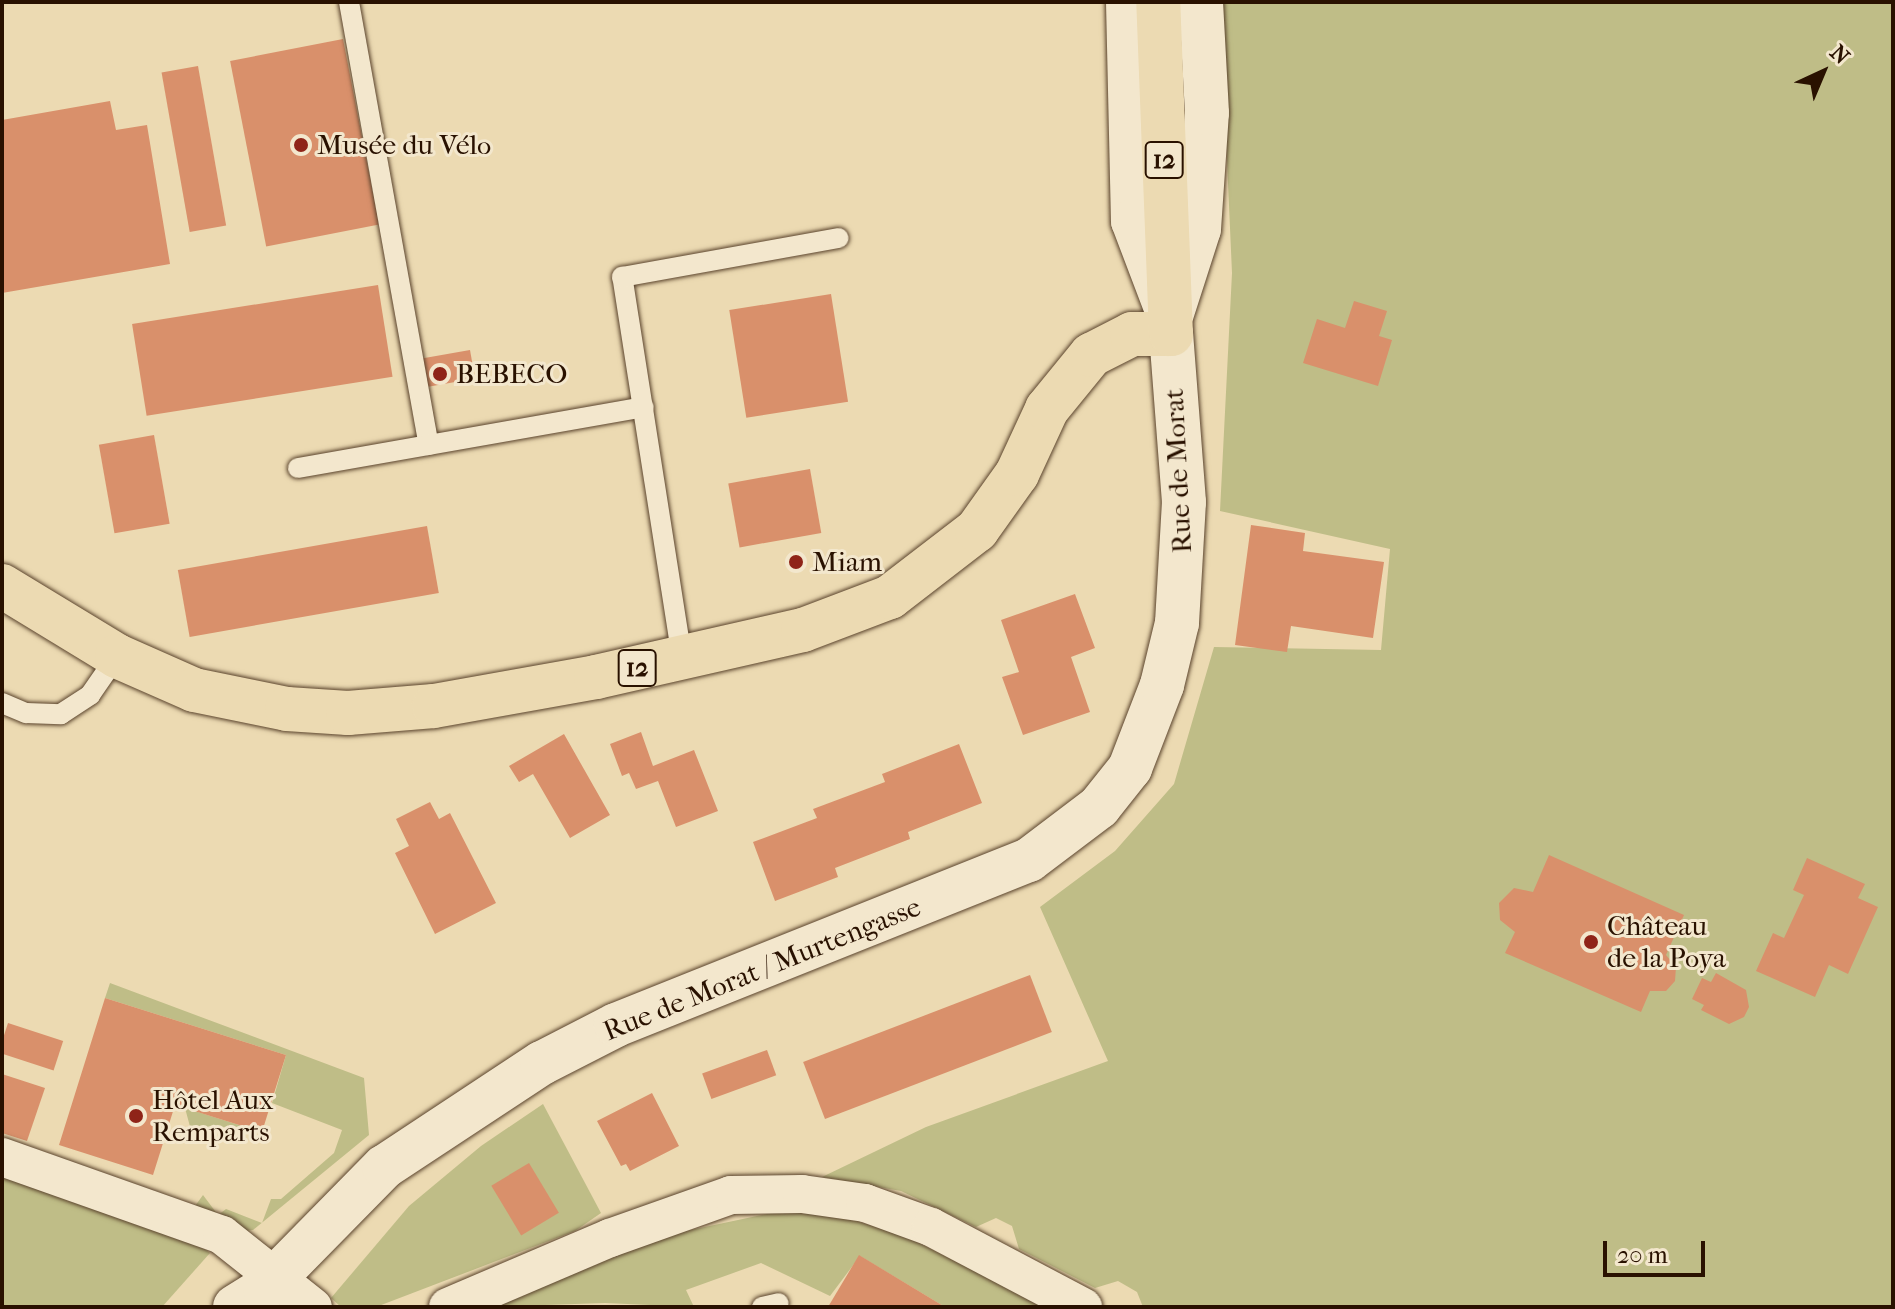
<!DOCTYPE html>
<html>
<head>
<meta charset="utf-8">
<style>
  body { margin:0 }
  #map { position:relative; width:1895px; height:1309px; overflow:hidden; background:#ecdab2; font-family:"IM FELL French Canon",serif }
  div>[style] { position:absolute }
  .green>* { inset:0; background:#bfbd87 }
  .building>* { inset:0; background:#d9906b; transform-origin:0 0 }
  .roads { filter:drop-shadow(0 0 2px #5a432c) drop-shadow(0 0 2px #5a432c) }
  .lane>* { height:20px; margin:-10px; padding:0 10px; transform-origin:10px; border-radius:10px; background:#f3e7cd }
  .street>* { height:38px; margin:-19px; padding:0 19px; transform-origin:19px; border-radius:19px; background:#f3e7cd }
  .secondary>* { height:44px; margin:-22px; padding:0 22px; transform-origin:22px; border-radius:22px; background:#f3e7cd }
  .primary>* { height:44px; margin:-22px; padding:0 22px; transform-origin:22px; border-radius:22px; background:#ecdab2 }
  .dots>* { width:22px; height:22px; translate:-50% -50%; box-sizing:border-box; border:4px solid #f3e7cd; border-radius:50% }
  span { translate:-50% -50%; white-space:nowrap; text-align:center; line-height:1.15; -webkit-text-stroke:6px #f3e7cd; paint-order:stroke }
  .shield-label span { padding:2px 6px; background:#f3e7cd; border:2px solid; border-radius:6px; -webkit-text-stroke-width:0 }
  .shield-label { font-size:26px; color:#291100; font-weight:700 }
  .poi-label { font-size:28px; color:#291100 }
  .left { translate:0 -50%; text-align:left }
  .street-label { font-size:28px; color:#291100 }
  .frame { position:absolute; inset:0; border:4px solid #291100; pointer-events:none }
  .north { position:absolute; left:1783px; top:32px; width:80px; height:80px; -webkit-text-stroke:6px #f3e7cd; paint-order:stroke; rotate:44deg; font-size:22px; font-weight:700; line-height:32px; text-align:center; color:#291100 }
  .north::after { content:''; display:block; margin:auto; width:28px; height:36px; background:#291100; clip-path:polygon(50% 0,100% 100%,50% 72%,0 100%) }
  .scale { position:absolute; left:1603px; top:1241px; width:102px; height:36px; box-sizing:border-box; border:4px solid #291100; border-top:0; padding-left:10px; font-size:24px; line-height:28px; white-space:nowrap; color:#291100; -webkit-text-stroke:6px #f3e7cd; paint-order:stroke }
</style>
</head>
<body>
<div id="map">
  <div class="green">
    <div style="clip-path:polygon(1220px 2px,1893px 2px,1893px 1307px,1143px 1307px,1137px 1292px,1118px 1281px,1095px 1288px,1019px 1249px,1012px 1226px,996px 1218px,976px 1227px,901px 1191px,822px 1177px,926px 1127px,1108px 1061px,1040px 907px,1115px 851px,1174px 784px,1214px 647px,1381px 650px,1390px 549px,1220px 511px,1232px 273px)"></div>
    <div style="clip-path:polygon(110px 983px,364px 1078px,369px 1135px,253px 1230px,245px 1231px,195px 1206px,203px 1195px,218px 1215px,226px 1209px,262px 1223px,271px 1199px,281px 1199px,334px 1153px,342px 1130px,272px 1103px,286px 1055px,105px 998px)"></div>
    <div style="clip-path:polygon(543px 1104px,601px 1213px,575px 1231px,376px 1307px,341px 1307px,331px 1298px,409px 1206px,481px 1146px)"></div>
    <div style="clip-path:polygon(185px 1108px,262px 1132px,230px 1126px,192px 1134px)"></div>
    <div style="clip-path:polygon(2px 1171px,190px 1238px,210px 1253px,162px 1307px,2px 1307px)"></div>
    <div style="clip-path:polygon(781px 1211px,842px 1217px,901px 1234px,1046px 1307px,945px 1307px,860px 1256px,830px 1296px,761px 1263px,686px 1290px,694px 1307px,605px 1303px,487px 1307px,667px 1235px)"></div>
  </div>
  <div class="building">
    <div style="left:343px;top:39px;width:189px;height:115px;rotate:79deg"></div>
    <div style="left:198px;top:66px;width:162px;height:37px;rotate:80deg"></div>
    <div style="clip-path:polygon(110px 101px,116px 130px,147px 125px,170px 264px,2px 293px,2px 120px)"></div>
    <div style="left:378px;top:285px;width:93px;height:249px;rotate:81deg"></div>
    <div style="left:831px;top:294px;width:109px;height:103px;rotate:81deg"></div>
    <div style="clip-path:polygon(1354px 301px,1387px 311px,1379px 336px,1392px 340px,1378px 386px,1303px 363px,1317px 319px,1345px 328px)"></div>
    <div style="left:470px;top:350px;width:29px;height:49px;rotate:80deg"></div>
    <div style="left:154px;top:435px;width:90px;height:56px;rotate:80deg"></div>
    <div style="left:810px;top:469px;width:65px;height:83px;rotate:80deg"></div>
    <div style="clip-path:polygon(1251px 525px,1305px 533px,1303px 551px,1384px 562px,1373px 638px,1291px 626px,1287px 652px,1235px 645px)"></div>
    <div style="left:427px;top:526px;width:68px;height:253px;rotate:80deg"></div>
    <div style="clip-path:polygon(1075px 594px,1095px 648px,1071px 657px,1090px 712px,1023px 735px,1002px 677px,1019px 672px,1001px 620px)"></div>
    <div style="clip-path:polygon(641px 732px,653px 766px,694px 750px,718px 811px,676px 827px,658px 781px,636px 789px,629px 773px,622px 776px,610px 744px)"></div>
    <div style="clip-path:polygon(564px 734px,610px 815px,570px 838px,533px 774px,519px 782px,509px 766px)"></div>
    <div style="clip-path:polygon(959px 744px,982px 803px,908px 832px,910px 839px,835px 868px,838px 877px,775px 901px,753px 842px,817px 818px,813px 809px,885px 782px,882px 774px)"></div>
    <div style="clip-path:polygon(430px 802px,439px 819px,450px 813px,496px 903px,435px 934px,395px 853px,409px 846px,396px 819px)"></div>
    <div style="clip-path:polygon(1549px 855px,1684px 915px,1666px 955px,1676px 967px,1675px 981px,1666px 991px,1650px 991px,1641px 1012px,1505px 953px,1515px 932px,1500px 920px,1499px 903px,1514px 888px,1533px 892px)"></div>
    <div style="clip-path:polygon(1807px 858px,1865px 884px,1858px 898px,1878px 907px,1848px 974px,1829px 965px,1815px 997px,1756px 971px,1773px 933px,1784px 938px,1804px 895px,1793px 890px)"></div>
    <div style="clip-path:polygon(1716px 973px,1746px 990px,1749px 1007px,1744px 1017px,1729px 1024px,1701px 1010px,1704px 1005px,1692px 999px,1702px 978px,1711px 982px)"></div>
    <div style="left:1030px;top:975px;width:61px;height:243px;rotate:69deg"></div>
    <div style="clip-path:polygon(105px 998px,286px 1055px,262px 1132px,175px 1105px,153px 1175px,59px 1145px)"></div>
    <div style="left:8px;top:1023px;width:58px;height:31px;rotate:18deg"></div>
    <div style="left:767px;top:1050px;width:27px;height:69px;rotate:70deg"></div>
    <div style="clip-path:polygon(2px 1074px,45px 1088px,27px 1141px,2px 1133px)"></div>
    <div style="clip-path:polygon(652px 1093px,679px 1146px,630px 1171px,626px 1164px,621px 1166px,597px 1121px)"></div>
    <div style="left:529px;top:1163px;width:58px;height:44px;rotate:59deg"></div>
    <div style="clip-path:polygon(859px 1255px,945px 1307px,828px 1307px)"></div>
  </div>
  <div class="roads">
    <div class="lane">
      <div style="left:349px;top:2px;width:450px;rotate:79.8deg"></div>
      <div style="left:298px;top:468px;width:351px;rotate:-10deg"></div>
      <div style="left:682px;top:658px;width:386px;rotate:-98.9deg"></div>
      <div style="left:622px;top:277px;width:220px;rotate:-10.2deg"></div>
      <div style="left:2px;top:703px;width:26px;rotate:23deg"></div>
      <div style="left:26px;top:713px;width:35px;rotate:2deg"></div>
      <div style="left:61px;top:714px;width:35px;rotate:-33deg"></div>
      <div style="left:90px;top:695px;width:47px;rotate:-55.3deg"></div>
      <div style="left:762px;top:1307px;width:17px;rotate:-13deg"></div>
    </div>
    <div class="street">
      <div style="left:2px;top:1157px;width:233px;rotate:19.5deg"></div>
      <div style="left:222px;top:1235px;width:116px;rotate:38.4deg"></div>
      <div style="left:448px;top:1307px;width:176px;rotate:-23.1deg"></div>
      <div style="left:610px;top:1238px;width:128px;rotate:-19.6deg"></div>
      <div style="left:731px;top:1195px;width:71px;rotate:-0.8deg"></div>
      <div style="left:802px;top:1194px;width:64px;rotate:8.1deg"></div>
      <div style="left:865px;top:1203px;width:70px;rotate:20deg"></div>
      <div style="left:931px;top:1227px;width:172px;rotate:27.8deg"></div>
    </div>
    <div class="secondary">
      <div style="left:1128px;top:2px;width:219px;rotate:88.7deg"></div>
      <div style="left:1133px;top:221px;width:98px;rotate:69.2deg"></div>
      <div style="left:1172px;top:313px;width:88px;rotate:-72.2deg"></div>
      <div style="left:1199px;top:229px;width:116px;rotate:-86.1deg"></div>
      <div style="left:1207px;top:113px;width:111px;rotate:-93.1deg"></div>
      <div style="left:235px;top:1307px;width:36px;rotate:-32deg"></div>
      <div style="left:265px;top:1288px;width:170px;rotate:-45.5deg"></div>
      <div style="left:384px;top:1167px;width:189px;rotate:-33.4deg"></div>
      <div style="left:542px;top:1063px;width:83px;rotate:-27.2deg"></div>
      <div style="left:616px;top:1025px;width:445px;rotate:-21.8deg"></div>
      <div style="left:1029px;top:860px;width:88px;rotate:-37.1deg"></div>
      <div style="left:1099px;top:807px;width:50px;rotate:-51.5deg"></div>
      <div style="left:1130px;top:768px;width:89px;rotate:-68.9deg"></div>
      <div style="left:1162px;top:685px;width:64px;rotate:-76.4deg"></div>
      <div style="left:1177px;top:623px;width:121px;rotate:-86.7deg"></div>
      <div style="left:1184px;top:502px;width:169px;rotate:-94.4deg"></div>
    </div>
    <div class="primary">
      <div style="left:2px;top:586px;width:135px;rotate:31.3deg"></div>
      <div style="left:117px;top:656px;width:84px;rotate:23.8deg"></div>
      <div style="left:194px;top:690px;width:95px;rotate:11.5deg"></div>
      <div style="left:287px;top:709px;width:61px;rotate:3.8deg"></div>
      <div style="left:348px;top:713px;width:86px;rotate:-4.7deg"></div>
      <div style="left:434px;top:706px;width:165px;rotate:-10.1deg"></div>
      <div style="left:596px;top:677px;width:212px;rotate:-12.8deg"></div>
      <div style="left:803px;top:630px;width:93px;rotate:-20.8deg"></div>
      <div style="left:890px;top:597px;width:110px;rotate:-37.6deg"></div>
      <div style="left:977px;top:530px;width:69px;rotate:-54.5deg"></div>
      <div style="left:1017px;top:474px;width:72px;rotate:-65.2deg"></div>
      <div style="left:1047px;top:409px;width:70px;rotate:-50.8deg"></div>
      <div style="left:1091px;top:355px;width:46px;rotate:-27.1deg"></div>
      <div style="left:1132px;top:334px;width:39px"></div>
      <div style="left:1171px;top:334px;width:332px;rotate:-92.2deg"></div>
    </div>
  </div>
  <div class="dots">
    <div style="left:301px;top:145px;background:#8f2418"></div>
    <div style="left:440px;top:374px;background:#8f2418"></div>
    <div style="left:796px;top:562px;background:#8f2418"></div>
    <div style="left:1591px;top:942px;background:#8f2418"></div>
    <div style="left:136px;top:1116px;background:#8f2418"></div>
  </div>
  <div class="shield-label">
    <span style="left:1164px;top:160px">12</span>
    <span style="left:637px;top:668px">12</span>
  </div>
  <div class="poi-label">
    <span class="left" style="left:317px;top:145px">Musée du Vélo</span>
    <span class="left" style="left:456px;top:374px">BEBECO</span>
    <span class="left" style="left:812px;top:562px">Miam</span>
    <span class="left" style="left:1607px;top:942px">Château<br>de la Poya</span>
    <span class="left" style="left:152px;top:1116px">Hôtel Aux<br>Remparts</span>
  </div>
  <div class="street-label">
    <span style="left:1178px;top:471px;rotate:-93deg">Rue de Morat</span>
    <span style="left:762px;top:969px;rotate:-22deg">Rue de Morat / Murtengasse</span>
  </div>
  <div class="frame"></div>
  <div class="north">N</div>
  <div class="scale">20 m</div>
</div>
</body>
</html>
